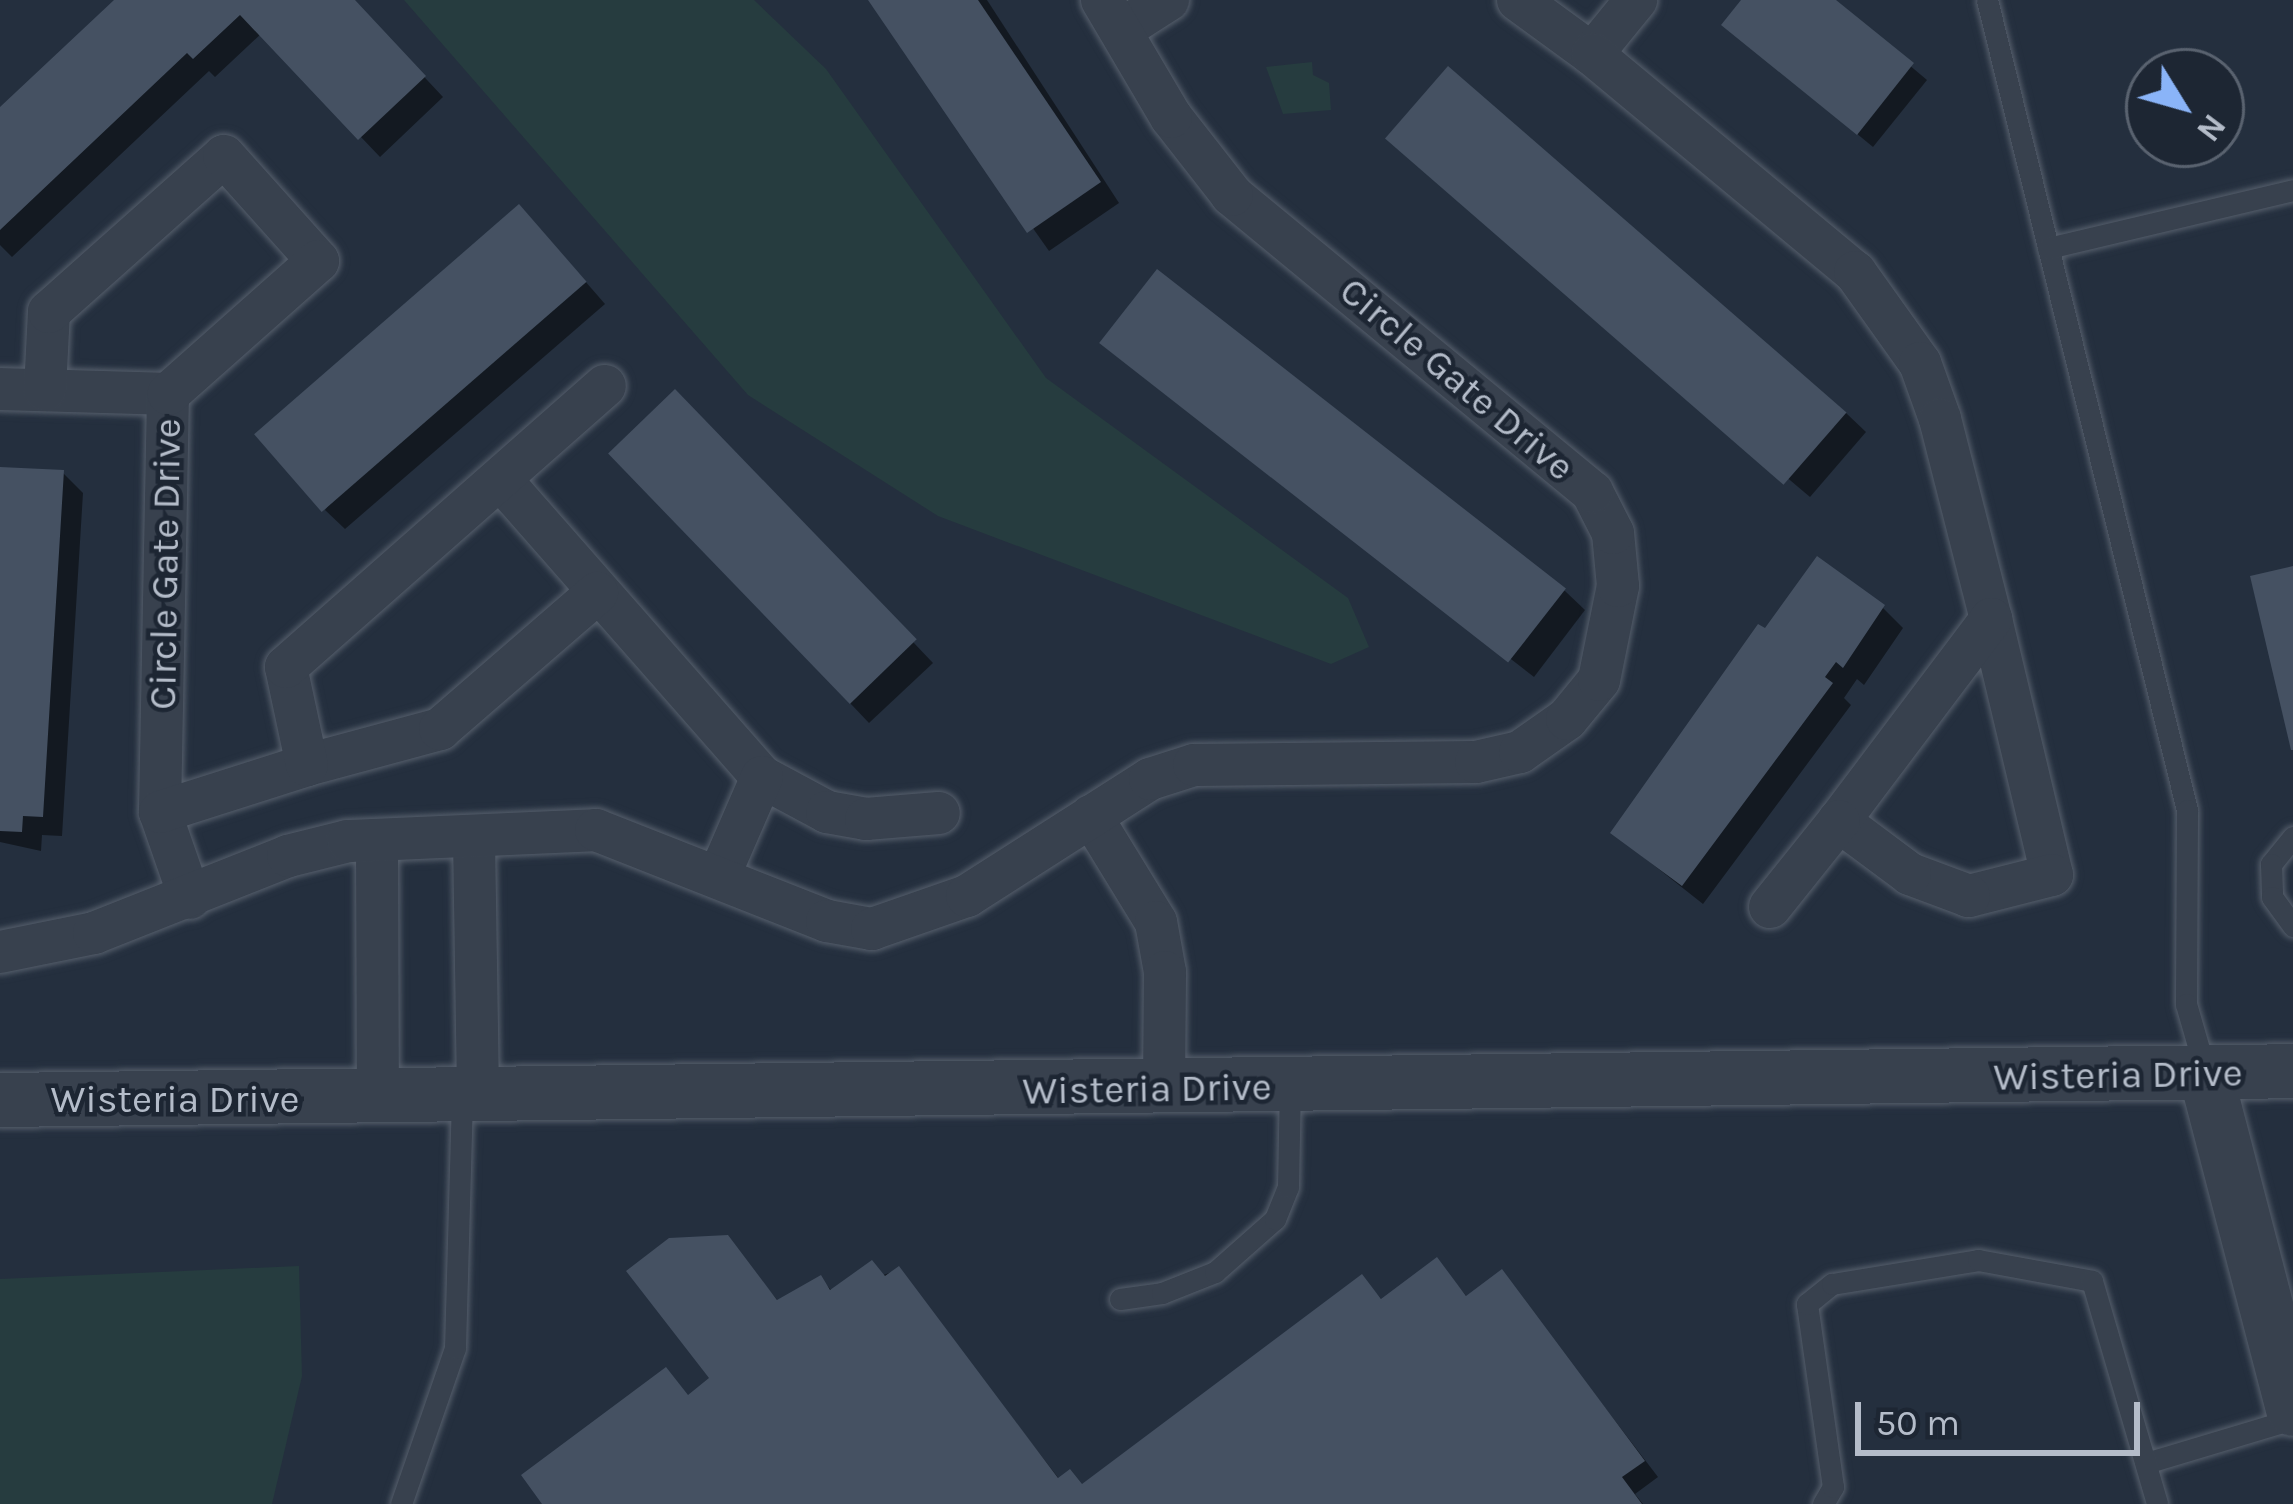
<!DOCTYPE html>
<html>
<head>
<meta charset="utf-8">
<style>
  body { margin:0 }
  #map { position:relative; width:2293px; height:1504px; overflow:hidden; background:#242f3e; font-family:Karla,sans-serif }
  div>[style] { position:absolute }
  .green>* { inset:0; background:#263c3f }
  .shadow>* { inset:0; background:#0007 }
  .building>* { inset:0; background:#455162; transform-origin:0 0 }
  .roads { filter:drop-shadow(0 0 3px #565f6c) drop-shadow(0 0 3px #565f6c) }
  .service>* { height:21px; margin:-10.5px; padding:0 10.5px; transform-origin:10.5px; border-radius:10.5px; background:#38414e }
  .minor>* { height:42px; margin:-21px; padding:0 21px; transform-origin:21px; border-radius:21px; background:#38414e }
  .tertiary>* { height:54px; margin:-27px; padding:0 27px; transform-origin:27px; border-radius:27px; background:#38414e }
  span { translate:-50% -50%; white-space:nowrap; text-align:center; line-height:1.15; -webkit-text-stroke:9px #1d2633; paint-order:stroke }
  .street-label { font-size:39px; color:#b4bcc9 }
  .north { position:absolute; left:2125px; top:48px; width:120px; height:120px; box-sizing:border-box; background:#1d2633; border:3px solid #59626f; border-radius:50%; rotate:127deg; font-size:33px; font-weight:700; line-height:48px; text-align:center; color:#b4bcc9 }
  .north::after { content:''; display:block; margin:auto; width:42px; height:54px; background:#8ab4f8; clip-path:polygon(50% 0,100% 100%,50% 72%,0 100%) }
  .scale { position:absolute; left:1855px; top:1402px; width:285px; height:54px; box-sizing:border-box; border:6px solid #b4bcc9; border-top:0; padding-left:15px; font-size:36px; line-height:42px; white-space:nowrap; color:#b4bcc9; -webkit-text-stroke:9px #1d2633; paint-order:stroke }
</style>
</head>
<body>
<div id="map">
  <div class="green">
    <div style="clip-path:polygon(404px 0,754px 0,826px 69px,1046px 378px,1348px 598px,1369px 647px,1331px 664px,938px 516px,748px 395px)"></div>
    <div style="clip-path:polygon(1312px 62px,1313px 75px,1329px 83px,1331px 110px,1283px 114px,1266px 67px)"></div>
    <div style="clip-path:polygon(299px 1266px,302px 1376px,272px 1504px,0 1504px,0 1279px)"></div>
  </div>
  <div class="shadow">
    <div style="clip-path:polygon(118px 0,352px 0,443px 97px,380px 157px,262px 33px,215px 77px,209px 71px,12px 257px,0 245px,0 111px)"></div>
    <div style="clip-path:polygon(872px 0,987px 0,1119px 203px,1049px 251px)"></div>
    <div style="clip-path:polygon(1745px 0,1832px 0,1927px 80px,1873px 147px,1725px 25px)"></div>
    <div style="clip-path:polygon(1410px 159px,1846px 413px,1866px 432px,1810px 497px)"></div>
    <div style="clip-path:polygon(538px 227px,605px 304px,345px 529px,325px 510px)"></div>
    <div style="clip-path:polygon(1104px 343px,1565px 591px,1585px 610px,1534px 677px)"></div>
    <div style="clip-path:polygon(695px 413px,933px 663px,869px 723px,850px 703px)"></div>
    <div style="clip-path:polygon(0 470px,63px 473px,83px 493px,62px 836px,42px 835px,41px 851px,0 842px)"></div>
    <div style="clip-path:polygon(1883px 608px,1903px 628px,1864px 685px,1857px 679px,1844px 698px,1851px 705px,1703px 904px,1613px 833px,1766px 632px)"></div>
    <div style="clip-path:polygon(727px 1239px,779px 1302px,821px 1279px,833px 1292px,898px 1270px,1060px 1480px,1084px 1487px,1362px 1277px,1383px 1301px,1437px 1261px,1468px 1298px,1502px 1273px,1658px 1477px,1635px 1494px,1643px 1504px,546px 1504px,713px 1379px)"></div>
  </div>
  <div class="building">
    <div style="clip-path:polygon(114px 0,355px 0,426px 76px,358px 140px,240px 15px,193px 59px,187px 53px,0 230px,0 107px)"></div>
    <div style="clip-path:polygon(868px 0,978px 0,1101px 182px,1027px 233px)"></div>
    <div style="clip-path:polygon(1741px 0,1836px 0,1914px 63px,1857px 135px,1721px 25px)"></div>
    <div style="left:1448px;top:66px;width:528px;height:96px;rotate:41deg"></div>
    <div style="left:519px;top:204px;width:103px;height:351px;rotate:49deg"></div>
    <div style="left:1157px;top:269px;width:519px;height:94px;rotate:38deg"></div>
    <div style="left:675px;top:389px;width:348px;height:93px;rotate:46deg"></div>
    <div style="clip-path:polygon(0 467px,64px 470px,43px 817px,23px 816px,22px 832px,0 831px)"></div>
    <div style="clip-path:polygon(1817px 556px,1885px 605px,1843px 668px,1836px 662px,1825px 677px,1833px 683px,1682px 886px,1610px 833px,1758px 624px,1765px 628px)"></div>
    <div style="clip-path:polygon(2293px 566px,2293px 750px,2291px 750px,2250px 576px)"></div>
    <div style="clip-path:polygon(728px 1235px,777px 1300px,821px 1275px,830px 1290px,872px 1260px,885px 1276px,899px 1266px,1058px 1478px,1070px 1469px,1082px 1484px,1362px 1274px,1381px 1299px,1437px 1257px,1466px 1296px,1502px 1269px,1645px 1461px,1622px 1477px,1642px 1504px,542px 1504px,521px 1475px,666px 1367px,688px 1395px,709px 1378px,626px 1271px,669px 1238px)"></div>
  </div>
  <div class="roads">
    <div class="service">
      <div style="left:1987px;top:0;width:834px;rotate:76.13deg"></div>
      <div style="left:2187px;top:810px;width:194px;rotate:90.3deg"></div>
      <div style="left:2186px;top:1004px;width:69px;rotate:73.9deg"></div>
      <div style="left:2048px;top:248px;width:252px;rotate:-13.3deg"></div>
      <div style="left:2293px;top:837px;width:35px;rotate:129deg"></div>
      <div style="left:2271px;top:864px;width:33px;rotate:88deg"></div>
      <div style="left:2272px;top:897px;width:36px;rotate:54deg"></div>
      <div style="left:1120px;top:1299px;width:42px;rotate:-8.1deg"></div>
      <div style="left:1162px;top:1293px;width:57px;rotate:-21.6deg"></div>
      <div style="left:1215px;top:1272px;width:80px;rotate:-41.5deg"></div>
      <div style="left:1275px;top:1219px;width:35px;rotate:-68deg"></div>
      <div style="left:1288px;top:1187px;width:100px;rotate:-88.9deg"></div>
      <div style="left:2146px;top:1463px;width:153px;rotate:-16.7deg"></div>
      <div style="left:401px;top:1504px;width:165px;rotate:-70.9deg"></div>
      <div style="left:455px;top:1348px;width:250px;rotate:-88.4deg"></div>
      <div style="left:1823px;top:1504px;width:20px;rotate:-60deg"></div>
      <div style="left:1833px;top:1487px;width:185px;rotate:-98.1deg"></div>
      <div style="left:1807px;top:1304px;width:32px;rotate:-39deg"></div>
      <div style="left:1832px;top:1284px;width:148px;rotate:-9.3deg"></div>
      <div style="left:1978px;top:1260px;width:116px;rotate:10.4deg"></div>
      <div style="left:2092px;top:1281px;width:232px;rotate:73.7deg"></div>
    </div>
    <div class="minor">
      <div style="left:1518px;top:0;width:92px;rotate:36.1deg"></div>
      <div style="left:1592px;top:54px;width:70px;rotate:-50.8deg"></div>
      <div style="left:1121px;top:30px;width:56px;rotate:-32.6deg"></div>
      <div style="left:1592px;top:54px;width:342px;rotate:39.7deg"></div>
      <div style="left:1855px;top:272px;width:112px;rotate:54.5deg"></div>
      <div style="left:1920px;top:363px;width:59px;rotate:70.3deg"></div>
      <div style="left:1940px;top:419px;width:206px;rotate:75.7deg"></div>
      <div style="left:1991px;top:619px;width:263px;rotate:76.6deg"></div>
      <div style="left:2052px;top:875px;width:86px;rotate:165.8deg"></div>
      <div style="left:1969px;top:896px;width:63px;rotate:-159.6deg"></div>
      <div style="left:1910px;top:874px;width:89px;rotate:-143.3deg"></div>
      <div style="left:1839px;top:821px;width:253px;rotate:-53deg"></div>
      <div style="left:0;top:389px;width:168px;rotate:1.7deg"></div>
      <div style="left:168px;top:394px;width:418px;rotate:91.1deg"></div>
      <div style="left:160px;top:812px;width:91px;rotate:70.8deg"></div>
      <div style="left:45px;top:390px;width:78px;rotate:-87.1deg"></div>
      <div style="left:49px;top:312px;width:234px;rotate:-41.7deg"></div>
      <div style="left:224px;top:156px;width:141px;rotate:48.2deg"></div>
      <div style="left:318px;top:261px;width:200px;rotate:138.4deg"></div>
      <div style="left:501px;top:480px;width:395px;rotate:48.7deg"></div>
      <div style="left:762px;top:777px;width:74px;rotate:28.3deg"></div>
      <div style="left:827px;top:812px;width:40px;rotate:10deg"></div>
      <div style="left:866px;top:819px;width:73px;rotate:-4.7deg"></div>
      <div style="left:307px;top:765px;width:138px;rotate:-15.1deg"></div>
      <div style="left:440px;top:729px;width:208px;rotate:-40.9deg"></div>
      <div style="left:160px;top:812px;width:154px;rotate:-17.7deg"></div>
      <div style="left:307px;top:765px;width:100px;rotate:-102.1deg"></div>
      <div style="left:286px;top:667px;width:425px;rotate:-41.4deg"></div>
      <div style="left:1091px;top:816px;width:124px;rotate:58.5deg"></div>
      <div style="left:1156px;top:922px;width:51px;rotate:79.8deg"></div>
      <div style="left:1165px;top:972px;width:117px;rotate:90.5deg"></div>
      <div style="left:474px;top:838px;width:260px;rotate:89.1deg"></div>
      <div style="left:377px;top:840px;width:258px;rotate:89.8deg"></div>
      <div style="left:719px;top:876px;width:108px;rotate:-66.5deg"></div>
      <div style="left:1770px;top:907px;width:110px;rotate:-51.3deg"></div>
      <div style="left:0;top:952px;width:96px;rotate:-11.4deg"></div>
      <div style="left:94px;top:933px;width:209px;rotate:-21.6deg"></div>
      <div style="left:288px;top:856px;width:62px;rotate:-14deg"></div>
      <div style="left:348px;top:841px;width:248px;rotate:-2.5deg"></div>
      <div style="left:596px;top:830px;width:248px;rotate:21.5deg"></div>
      <div style="left:827px;top:921px;width:46px;rotate:10.1deg"></div>
      <div style="left:872px;top:929px;width:101px;rotate:-19.2deg"></div>
      <div style="left:967px;top:896px;width:217px;rotate:-32.6deg"></div>
      <div style="left:1150px;top:779px;width:46px;rotate:-17.7deg"></div>
      <div style="left:1194px;top:765px;width:282px;rotate:-0.6deg"></div>
      <div style="left:1476px;top:762px;width:45px;rotate:-12.8deg"></div>
      <div style="left:1520px;top:752px;width:57px;rotate:-35.1deg"></div>
      <div style="left:1567px;top:719px;width:50px;rotate:-50.6deg"></div>
      <div style="left:1599px;top:680px;width:96px;rotate:-78.6deg"></div>
      <div style="left:1618px;top:586px;width:53px;rotate:-95.4deg"></div>
      <div style="left:1613px;top:533px;width:46px;rotate:-117.1deg"></div>
      <div style="left:1592px;top:492px;width:467px;rotate:-140.5deg"></div>
      <div style="left:1232px;top:195px;width:99px;rotate:-128deg"></div>
      <div style="left:1171px;top:117px;width:136px;rotate:-120.5deg"></div>
    </div>
    <div class="tertiary">
      <div style="left:2206px;top:1075px;width:345px;rotate:75.4deg"></div>
      <div style="left:0;top:1100px;width:2293px;rotate:-0.72deg"></div>
    </div>
  </div>
  <div class="street-label">
    <span style="left:1457px;top:379px;rotate:40deg">Circle Gate Drive</span>
    <span style="left:165px;top:564px;rotate:-89deg">Circle Gate Drive</span>
    <span style="left:2118px;top:1075px;rotate:-1deg">Wisteria Drive</span>
    <span style="left:1147px;top:1089px;rotate:-1deg">Wisteria Drive</span>
    <span style="left:175px;top:1099px">Wisteria Drive</span>
  </div>
  <div class="north">N</div>
  <div class="scale">50 m</div>
</div>
</body>
</html>
